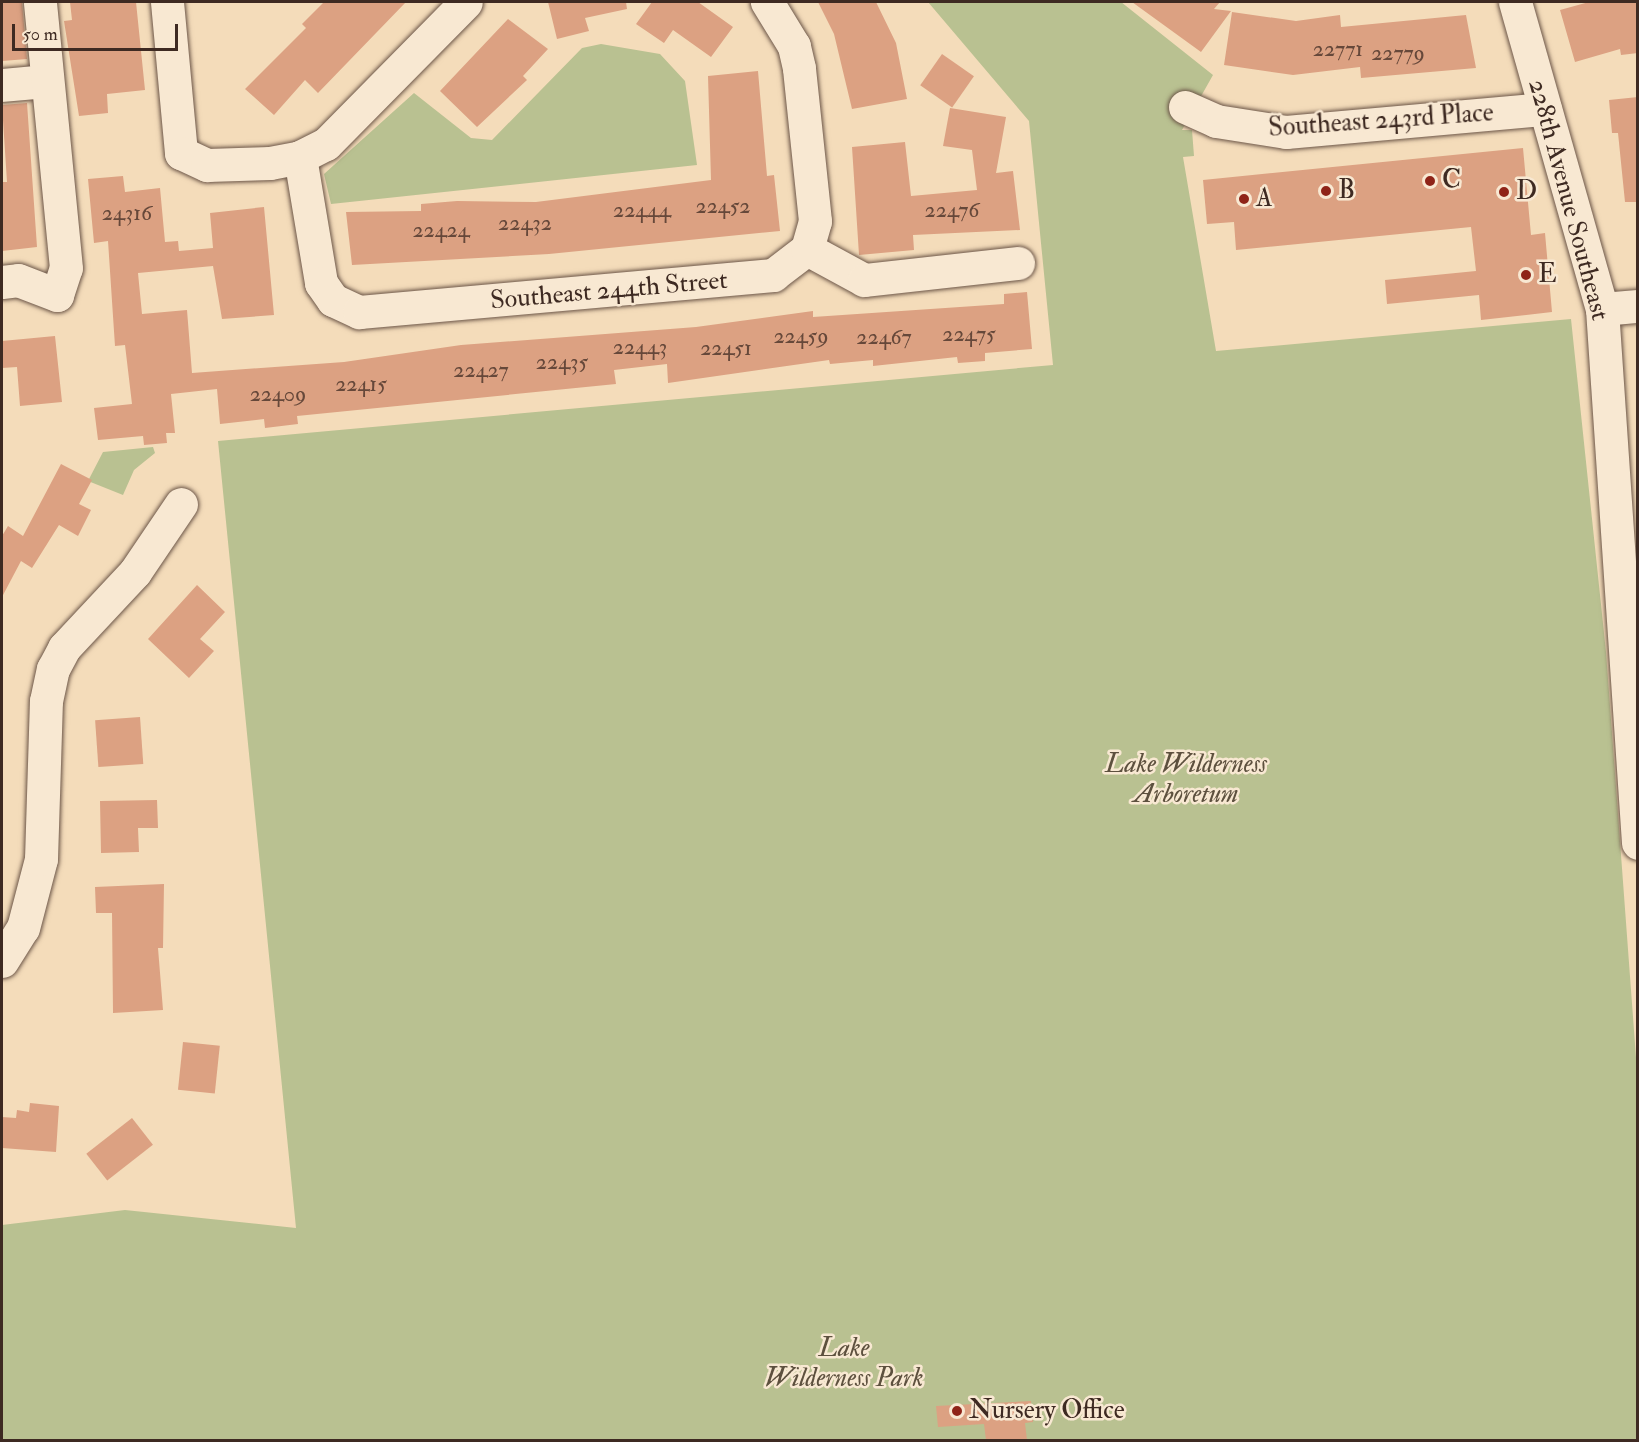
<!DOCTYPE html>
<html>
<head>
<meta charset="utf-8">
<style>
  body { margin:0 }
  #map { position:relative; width:1639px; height:1442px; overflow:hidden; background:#f4dcba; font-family:"IM FELL Double Pica",serif }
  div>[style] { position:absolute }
  .green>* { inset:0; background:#b9c191 }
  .building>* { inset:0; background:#dca182; transform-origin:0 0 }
  .roads { filter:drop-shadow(0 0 2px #6c5648) drop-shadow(0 0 2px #6c5648) }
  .minor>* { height:33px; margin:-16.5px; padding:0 16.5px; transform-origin:16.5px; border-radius:16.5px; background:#f8e8d2 }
  .dots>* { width:16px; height:16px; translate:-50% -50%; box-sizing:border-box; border:3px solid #f8e8d2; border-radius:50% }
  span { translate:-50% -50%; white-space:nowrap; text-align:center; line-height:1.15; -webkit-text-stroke:5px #f8e8d2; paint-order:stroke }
  .number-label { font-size:22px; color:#66483a }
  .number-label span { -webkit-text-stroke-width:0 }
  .street-label { font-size:26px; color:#3e2a22 }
  .poi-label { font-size:26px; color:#3e2a22 }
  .left { translate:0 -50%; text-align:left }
  .park-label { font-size:26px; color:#5d503e; font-style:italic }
  .frame { position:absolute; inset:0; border:3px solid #3e2a22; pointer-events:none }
  .scale { position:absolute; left:12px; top:24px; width:166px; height:27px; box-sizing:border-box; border:3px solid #3e2a22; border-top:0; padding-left:8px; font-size:18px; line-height:21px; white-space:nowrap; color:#3e2a22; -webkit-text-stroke:4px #f8e8d2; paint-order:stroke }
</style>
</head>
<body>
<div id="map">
  <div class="green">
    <div style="clip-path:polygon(928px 2px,1121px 2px,1213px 75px,1182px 130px,1192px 130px,1194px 156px,1183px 157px,1216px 351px,1571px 319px,1606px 652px,1637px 1071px,1637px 1440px,2px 1440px,2px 1225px,125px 1210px,296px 1228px,218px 441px,1053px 365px,1029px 121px)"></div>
    <div style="clip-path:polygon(601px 44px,660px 54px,685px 81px,697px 165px,331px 204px,324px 174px,414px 93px,471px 138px,492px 140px,582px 48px)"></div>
    <div style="clip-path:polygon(153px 447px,155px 453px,134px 470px,123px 495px,88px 481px,103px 452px)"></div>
  </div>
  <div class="building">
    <div style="clip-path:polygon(2px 2px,22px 2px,27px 59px,2px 61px)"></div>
    <div style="clip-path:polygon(70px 2px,136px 2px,145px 90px,107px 94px,108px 113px,79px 116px,64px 21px,72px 20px)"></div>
    <div style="clip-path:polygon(324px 2px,406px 2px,318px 93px,305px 80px,274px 115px,245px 89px,306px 28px,302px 24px)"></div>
    <div style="clip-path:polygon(548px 2px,626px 2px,627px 9px,585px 18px,589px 31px,557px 39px)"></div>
    <div style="clip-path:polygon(652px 2px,698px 2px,733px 27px,711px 57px,673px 30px,664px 43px,636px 24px)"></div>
    <div style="clip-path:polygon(818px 2px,876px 2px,896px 43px,907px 99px,852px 109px,834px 34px)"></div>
    <div style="clip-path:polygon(1132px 2px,1220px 2px,1214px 9px,1231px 11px,1201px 52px)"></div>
    <div style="clip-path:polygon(1589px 2px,1638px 2px,1638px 53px,1621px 55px,1620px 49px,1575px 62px,1560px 10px)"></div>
    <div style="clip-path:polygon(1232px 12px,1296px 21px,1340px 15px,1341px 27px,1466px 15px,1476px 68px,1361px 78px,1360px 67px,1293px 75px,1224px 65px)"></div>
    <div style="clip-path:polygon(508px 19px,548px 49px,523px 76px,527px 80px,477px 127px,440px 91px)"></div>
    <div style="left:942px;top:54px;width:39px;height:38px;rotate:35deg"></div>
    <div style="clip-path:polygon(758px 71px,767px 176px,774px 175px,780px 231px,549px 254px,352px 265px,346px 212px,421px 211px,421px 204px,457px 201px,536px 202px,711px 180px,708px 76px)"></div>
    <div style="clip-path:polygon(1638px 97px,1638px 202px,1625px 202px,1618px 133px,1612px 133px,1609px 100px)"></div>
    <div style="clip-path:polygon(27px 103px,37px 247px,2px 251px,2px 182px,7px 182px,2px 105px)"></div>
    <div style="clip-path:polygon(950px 108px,1006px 117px,996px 173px,1013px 171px,1020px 230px,913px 235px,914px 250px,859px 255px,852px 147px,905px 142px,911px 196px,977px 190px,972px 150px,943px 146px)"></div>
    <div style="clip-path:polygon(1523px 148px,1531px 235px,1545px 233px,1552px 312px,1481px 320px,1479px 295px,1387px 304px,1385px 280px,1476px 271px,1471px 227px,1236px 250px,1234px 222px,1207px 224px,1203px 180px)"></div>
    <div style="clip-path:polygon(123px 176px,125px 192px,160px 188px,165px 242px,178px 241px,179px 251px,213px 248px,210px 213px,264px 207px,274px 315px,222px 319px,213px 266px,138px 273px,142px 314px,187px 310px,192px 373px,344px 362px,461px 345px,696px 327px,813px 311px,813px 317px,1004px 304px,1004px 294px,1027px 292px,1032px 349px,985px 353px,985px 361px,958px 363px,957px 357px,873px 366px,873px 360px,830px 364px,829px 360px,668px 383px,667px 364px,614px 370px,616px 384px,297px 416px,298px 424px,265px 428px,264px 419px,220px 424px,217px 389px,171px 394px,175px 433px,166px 433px,167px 443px,144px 445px,143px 436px,98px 440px,94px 408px,132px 404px,125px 345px,115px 346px,108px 241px,94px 243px,88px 179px)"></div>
    <div style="clip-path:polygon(55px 336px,62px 402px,20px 406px,17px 367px,2px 368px,2px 341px)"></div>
    <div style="clip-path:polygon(61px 464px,92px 480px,79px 504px,91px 510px,78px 536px,59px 525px,32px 568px,21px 561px,2px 597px,2px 536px,8px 526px,23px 536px)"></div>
    <div style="clip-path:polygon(197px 585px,225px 612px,200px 639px,214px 651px,189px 678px,148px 639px)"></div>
    <div style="left:140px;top:717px;width:47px;height:45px;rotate:86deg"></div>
    <div style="clip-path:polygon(157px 800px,158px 828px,138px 828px,139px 852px,101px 853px,100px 801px)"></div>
    <div style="clip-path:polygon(164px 884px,163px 948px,158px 948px,163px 1010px,113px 1013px,112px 913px,96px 913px,95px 887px)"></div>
    <div style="left:183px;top:1042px;width:37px;height:48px;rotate:6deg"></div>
    <div style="clip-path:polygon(30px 1103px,59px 1106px,56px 1152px,2px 1148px,2px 1117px,16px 1118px,17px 1110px,29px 1112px)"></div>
    <div style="left:132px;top:1118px;width:34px;height:58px;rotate:52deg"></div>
    <div style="clip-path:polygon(1031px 1401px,1033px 1422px,1025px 1423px,1027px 1440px,986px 1440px,984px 1424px,938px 1427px,936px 1406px)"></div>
  </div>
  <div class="roads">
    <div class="minor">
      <div style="left:167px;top:2px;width:152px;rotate:84.7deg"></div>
      <div style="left:181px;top:153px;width:29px;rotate:25deg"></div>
      <div style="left:207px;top:165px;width:63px;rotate:-1.8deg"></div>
      <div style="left:270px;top:163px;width:31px;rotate:-11deg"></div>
      <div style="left:300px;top:157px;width:29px;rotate:-27deg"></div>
      <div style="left:326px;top:144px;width:199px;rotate:-45.4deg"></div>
      <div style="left:1515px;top:2px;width:319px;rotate:74.2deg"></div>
      <div style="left:1602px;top:309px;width:535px;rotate:86.14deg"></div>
      <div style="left:2px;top:85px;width:45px;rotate:-5.1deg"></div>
      <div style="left:1185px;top:107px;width:34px;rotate:24deg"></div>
      <div style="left:1216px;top:121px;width:71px;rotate:8.9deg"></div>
      <div style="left:1286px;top:132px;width:260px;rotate:-5.1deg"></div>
      <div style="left:300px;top:157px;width:128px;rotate:80.5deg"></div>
      <div style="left:321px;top:283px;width:21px;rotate:55deg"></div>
      <div style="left:333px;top:300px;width:29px;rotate:25deg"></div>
      <div style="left:359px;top:312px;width:416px;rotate:-5.1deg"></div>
      <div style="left:773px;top:275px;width:43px;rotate:-37.4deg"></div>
      <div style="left:807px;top:249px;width:29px;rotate:-74deg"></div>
      <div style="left:815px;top:221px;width:154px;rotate:-96deg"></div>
      <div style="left:799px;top:68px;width:23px;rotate:-103deg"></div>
      <div style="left:794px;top:46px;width:52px;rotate:-121.5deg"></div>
      <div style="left:807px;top:249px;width:65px;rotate:28.5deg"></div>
      <div style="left:864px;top:280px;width:155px;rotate:-6.3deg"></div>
      <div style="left:2px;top:282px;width:16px;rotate:-7deg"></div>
      <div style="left:18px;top:280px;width:42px;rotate:21deg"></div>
      <div style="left:57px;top:295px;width:28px;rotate:-72deg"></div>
      <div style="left:66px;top:268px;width:267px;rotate:-95.6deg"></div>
      <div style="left:1602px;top:309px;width:36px;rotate:-5deg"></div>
      <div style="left:2px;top:961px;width:39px;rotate:-58deg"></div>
      <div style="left:23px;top:928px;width:71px;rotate:-75.4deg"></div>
      <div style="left:41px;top:859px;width:158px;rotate:-88.2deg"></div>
      <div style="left:46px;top:701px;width:33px;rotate:-78deg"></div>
      <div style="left:53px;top:669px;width:24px;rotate:-62deg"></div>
      <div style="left:64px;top:648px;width:104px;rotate:-46.9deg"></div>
      <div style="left:135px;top:572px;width:82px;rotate:-55.9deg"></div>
    </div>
  </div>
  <div class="dots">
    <div style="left:1430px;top:181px;background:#8f2418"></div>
    <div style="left:1326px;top:191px;background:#8f2418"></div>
    <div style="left:1504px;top:192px;background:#8f2418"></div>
    <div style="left:1244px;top:199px;background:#8f2418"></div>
    <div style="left:1526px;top:275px;background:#8f2418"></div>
    <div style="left:957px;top:1411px;background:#8f2418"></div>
  </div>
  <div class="number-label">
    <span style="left:1338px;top:50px">22771</span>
    <span style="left:1398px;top:54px">22779</span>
    <span style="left:723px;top:207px">22452</span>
    <span style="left:642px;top:211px">22444</span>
    <span style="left:952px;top:211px">22476</span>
    <span style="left:127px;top:214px">24316</span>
    <span style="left:525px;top:224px">22432</span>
    <span style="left:441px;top:231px">22424</span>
    <span style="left:969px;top:335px">22475</span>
    <span style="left:801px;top:337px">22459</span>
    <span style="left:884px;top:338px">22467</span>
    <span style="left:640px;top:348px">22443</span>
    <span style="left:726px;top:349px">22451</span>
    <span style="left:562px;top:363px">22435</span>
    <span style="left:481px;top:371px">22427</span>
    <span style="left:361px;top:385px">22415</span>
    <span style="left:278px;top:395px">22409</span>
  </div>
  <div class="street-label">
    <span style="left:1381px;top:121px;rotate:-4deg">Southeast 243rd Place</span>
    <span style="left:1568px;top:200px;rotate:75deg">228th Avenue Southeast</span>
    <span style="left:609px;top:291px;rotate:-5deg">Southeast 244th Street</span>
  </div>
  <div class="poi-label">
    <span class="left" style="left:1442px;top:181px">C</span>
    <span class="left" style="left:1338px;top:191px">B</span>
    <span class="left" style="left:1516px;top:192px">D</span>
    <span class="left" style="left:1256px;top:199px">A</span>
    <span class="left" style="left:1538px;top:275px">E</span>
    <span class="left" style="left:969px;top:1411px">Nursery Office</span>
  </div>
  <div class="park-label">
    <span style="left:1186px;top:780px">Lake Wilderness<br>Arboretum</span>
    <span style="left:844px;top:1364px">Lake<br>Wilderness Park</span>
  </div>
  <div class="frame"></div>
  <div class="scale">50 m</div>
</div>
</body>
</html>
